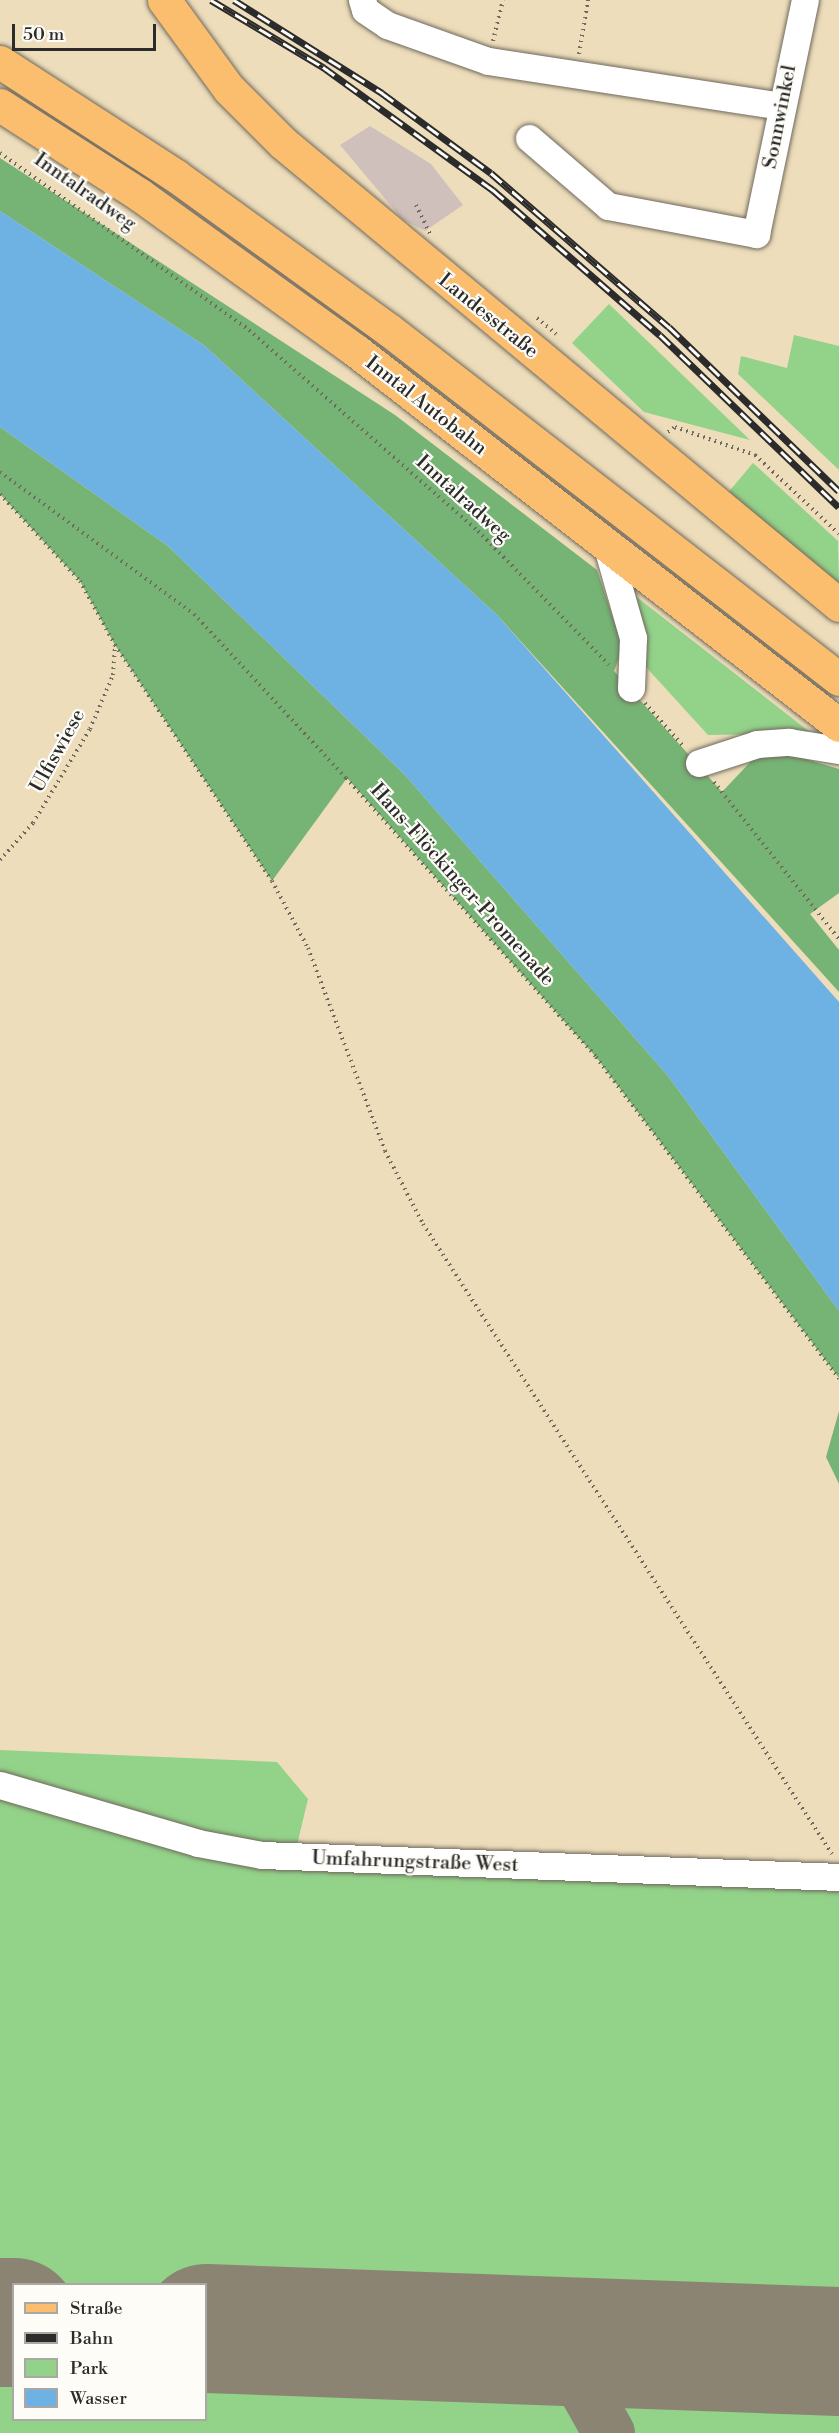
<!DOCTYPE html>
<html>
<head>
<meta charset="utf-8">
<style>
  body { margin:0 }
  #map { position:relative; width:839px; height:2433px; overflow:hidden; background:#edddbb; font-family:"Libre Bodoni",serif }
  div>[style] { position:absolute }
  .industrial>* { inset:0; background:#cfc0bb }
  .green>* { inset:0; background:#93d289 }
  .forest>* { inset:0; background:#76b475 }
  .water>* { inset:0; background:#6eb1e3 }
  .taxiway>* { height:52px; margin:-26px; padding:0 26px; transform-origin:26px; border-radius:26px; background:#8c8473 }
  .runway>* { height:129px; margin:-64.5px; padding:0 64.5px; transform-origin:64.5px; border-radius:64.5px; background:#8c8473 }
  .path>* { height:4px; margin-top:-2px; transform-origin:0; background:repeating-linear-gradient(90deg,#6f695d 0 1.5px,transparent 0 6px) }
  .roads { filter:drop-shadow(0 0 2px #6f695d) drop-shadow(0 0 2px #6f695d) }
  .minor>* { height:27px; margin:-13.5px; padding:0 13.5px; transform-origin:13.5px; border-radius:13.5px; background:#fff }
  .major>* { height:33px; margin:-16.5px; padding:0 16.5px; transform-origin:16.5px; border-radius:16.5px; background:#fbbd6e }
  .highway>* { height:33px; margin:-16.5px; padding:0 16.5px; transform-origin:16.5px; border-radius:16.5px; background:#fbbd6e }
  .rail>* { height:7px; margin-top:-3.5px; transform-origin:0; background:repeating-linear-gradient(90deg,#fdfcf7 0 14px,#2b2b2b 0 28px); box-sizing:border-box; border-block:2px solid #2b2b2b }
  span { translate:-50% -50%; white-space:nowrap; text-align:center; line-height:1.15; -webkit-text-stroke:4.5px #fdfcf7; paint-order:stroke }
  .street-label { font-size:20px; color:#2b2b2b }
  .legend { position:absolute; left:12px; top:2283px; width:195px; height:138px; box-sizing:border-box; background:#fdfcf7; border:2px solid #a9a8a5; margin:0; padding:8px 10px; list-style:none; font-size:18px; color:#2b2b2b }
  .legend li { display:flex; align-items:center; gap:12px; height:30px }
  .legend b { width:30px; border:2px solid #a9a8a5 }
  .scale { position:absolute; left:12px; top:24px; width:144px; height:27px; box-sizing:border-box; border:3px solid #2b2b2b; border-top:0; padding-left:8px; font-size:18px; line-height:21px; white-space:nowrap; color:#2b2b2b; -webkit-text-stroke:4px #fdfcf7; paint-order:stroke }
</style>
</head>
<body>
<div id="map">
  <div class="industrial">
    <div style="clip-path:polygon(370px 126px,431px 164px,463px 205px,425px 231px,402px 219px,340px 145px)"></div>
  </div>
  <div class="green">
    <div style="clip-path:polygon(609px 304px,750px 440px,644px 412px,572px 343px)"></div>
    <div style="clip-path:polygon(794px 335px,839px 346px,839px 470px,738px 374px,741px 356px,787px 368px)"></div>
    <div style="clip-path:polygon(753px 463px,838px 541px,839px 585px,726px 495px)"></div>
    <div style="clip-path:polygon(625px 588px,820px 740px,785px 734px,708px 735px,646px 667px,643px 634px)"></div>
    <div style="clip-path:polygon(evenodd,0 1750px,277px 1762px,308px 1799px,297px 1845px,839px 1867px,839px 2433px,0 2433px,0 1750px,14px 2284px,206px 2284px,206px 2420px,14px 2420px,14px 2284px)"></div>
  </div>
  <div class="forest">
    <div style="clip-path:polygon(0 158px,395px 415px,597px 570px,623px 648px,614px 671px,722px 792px,754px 758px,792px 755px,839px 769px,839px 893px,810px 914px,839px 950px,839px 992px,497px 615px,205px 346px,0 211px)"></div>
    <div style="clip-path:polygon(0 427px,168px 546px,404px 774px,668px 1076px,839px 1311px,839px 1378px,596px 1057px,347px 778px,272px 881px,115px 645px,80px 581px,0 494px)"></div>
    <div style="clip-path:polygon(839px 1411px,839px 1484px,826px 1457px)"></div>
  </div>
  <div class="water">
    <div style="clip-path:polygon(0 211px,205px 346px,497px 615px,839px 1002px,839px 1311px,668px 1076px,404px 774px,168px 546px,0 427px)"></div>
  </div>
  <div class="taxiway">
    <div style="left:0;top:2292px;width:19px;rotate:43deg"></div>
    <div style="left:556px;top:2339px;width:108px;rotate:60.6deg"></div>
    <div style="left:773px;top:2349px;width:71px;rotate:-22.2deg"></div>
  </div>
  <div class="runway">
    <div style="left:0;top:2322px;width:14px"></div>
    <div style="left:206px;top:2328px;width:633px;rotate:2.08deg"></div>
  </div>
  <div class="path">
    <div style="left:493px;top:41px;width:42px;rotate:-76.3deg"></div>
    <div style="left:579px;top:54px;width:55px;rotate:-80.5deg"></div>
    <div style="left:0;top:153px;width:305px;rotate:35.4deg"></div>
    <div style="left:249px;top:330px;width:305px;rotate:41.3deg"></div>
    <div style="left:478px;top:531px;width:187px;rotate:45.6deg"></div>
    <div style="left:416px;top:205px;width:32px;rotate:64deg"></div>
    <div style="left:537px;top:318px;width:25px;rotate:40deg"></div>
    <div style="left:668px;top:432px;width:9px;rotate:-36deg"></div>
    <div style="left:675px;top:427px;width:85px;rotate:19.3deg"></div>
    <div style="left:755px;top:455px;width:115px;rotate:43.2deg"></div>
    <div style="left:0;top:472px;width:240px;rotate:36.2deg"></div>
    <div style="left:194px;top:614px;width:224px;rotate:47.2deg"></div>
    <div style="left:346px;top:778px;width:375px;rotate:48.1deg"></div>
    <div style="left:596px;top:1057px;width:403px;rotate:52.9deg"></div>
    <div style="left:0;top:494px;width:118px;rotate:47.4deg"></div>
    <div style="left:80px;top:581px;width:73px;rotate:61.3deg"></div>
    <div style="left:115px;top:645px;width:283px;rotate:56.4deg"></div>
    <div style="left:272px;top:881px;width:76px;rotate:61.8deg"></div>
    <div style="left:308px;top:948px;width:217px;rotate:69.2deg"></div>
    <div style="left:385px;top:1151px;width:82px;rotate:62.5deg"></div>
    <div style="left:423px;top:1224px;width:751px;rotate:57.01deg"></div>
    <div style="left:645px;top:703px;width:59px;rotate:48.4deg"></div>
    <div style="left:714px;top:782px;width:201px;rotate:51.5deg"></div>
    <div style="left:0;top:860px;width:50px;rotate:-48.3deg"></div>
    <div style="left:33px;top:823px;width:110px;rotate:-58.8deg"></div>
    <div style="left:90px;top:729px;width:59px;rotate:-66.9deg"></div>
    <div style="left:113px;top:675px;width:30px;rotate:-86deg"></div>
  </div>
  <div class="roads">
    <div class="minor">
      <div style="left:362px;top:0;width:10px;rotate:73deg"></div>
      <div style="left:365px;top:10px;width:27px;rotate:34deg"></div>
      <div style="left:387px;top:25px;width:107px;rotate:19.6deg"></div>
      <div style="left:488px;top:61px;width:296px;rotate:8.7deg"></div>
      <div style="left:529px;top:138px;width:104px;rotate:40.7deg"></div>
      <div style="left:608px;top:206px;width:151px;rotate:10.7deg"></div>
      <div style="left:756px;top:234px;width:239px;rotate:-78.2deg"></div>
      <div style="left:606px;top:543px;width:99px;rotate:74.1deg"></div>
      <div style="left:633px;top:638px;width:50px;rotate:92.3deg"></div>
      <div style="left:699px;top:763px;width:61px;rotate:-18.1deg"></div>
      <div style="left:757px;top:744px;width:32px;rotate:-4deg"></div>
      <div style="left:789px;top:742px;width:51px;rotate:9.1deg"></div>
      <div style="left:0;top:1785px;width:206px;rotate:16.3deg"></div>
      <div style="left:198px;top:1843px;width:65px;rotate:10.6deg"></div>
      <div style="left:262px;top:1855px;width:577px;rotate:2.18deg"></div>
    </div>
    <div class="major">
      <div style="left:164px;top:0;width:110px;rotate:53.9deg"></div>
      <div style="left:229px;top:89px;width:76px;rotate:45deg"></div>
      <div style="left:283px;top:143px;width:723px;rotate:39.72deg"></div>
    </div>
    <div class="highway">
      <div style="left:0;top:62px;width:210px;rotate:32.9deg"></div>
      <div style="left:176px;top:176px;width:263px;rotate:35.9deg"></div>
      <div style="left:389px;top:330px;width:569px;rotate:37.8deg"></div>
      <div style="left:0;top:105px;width:166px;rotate:32.7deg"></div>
      <div style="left:140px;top:195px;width:265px;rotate:35.8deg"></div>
      <div style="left:355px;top:350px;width:612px;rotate:37.77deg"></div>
    </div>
  </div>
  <div class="rail">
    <div style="left:211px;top:0;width:131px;rotate:30.9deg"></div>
    <div style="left:323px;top:67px;width:210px;rotate:35.9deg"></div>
    <div style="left:493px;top:190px;width:221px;rotate:41deg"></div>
    <div style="left:660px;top:335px;width:248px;rotate:43.9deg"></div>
    <div style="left:234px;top:0;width:175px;rotate:32.1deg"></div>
    <div style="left:382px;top:93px;width:135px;rotate:36.3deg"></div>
    <div style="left:491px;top:173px;width:235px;rotate:40.9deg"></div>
    <div style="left:669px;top:327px;width:236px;rotate:44deg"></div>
  </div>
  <div class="street-label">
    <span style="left:780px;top:117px;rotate:-79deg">Sonnwinkel</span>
    <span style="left:85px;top:192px;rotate:35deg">Inntalradweg</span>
    <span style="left:488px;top:316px;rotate:39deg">Landesstraße</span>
    <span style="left:426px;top:406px;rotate:38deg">Inntal Autobahn</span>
    <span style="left:463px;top:499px;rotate:42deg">Inntalradweg</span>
    <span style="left:58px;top:751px;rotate:-61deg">Ulfiswiese</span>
    <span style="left:462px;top:885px;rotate:48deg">Hans-Flöckinger-Promenade</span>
    <span style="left:415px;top:1862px;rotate:2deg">Umfahrungstraße West</span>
  </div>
  <ul class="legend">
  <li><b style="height:8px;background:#fbbd6e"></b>Straße</li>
  <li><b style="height:8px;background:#2b2b2b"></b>Bahn</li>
  <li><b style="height:16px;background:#93d289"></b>Park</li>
  <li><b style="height:16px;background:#6eb1e3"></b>Wasser</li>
  </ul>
  <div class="scale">50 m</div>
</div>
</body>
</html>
